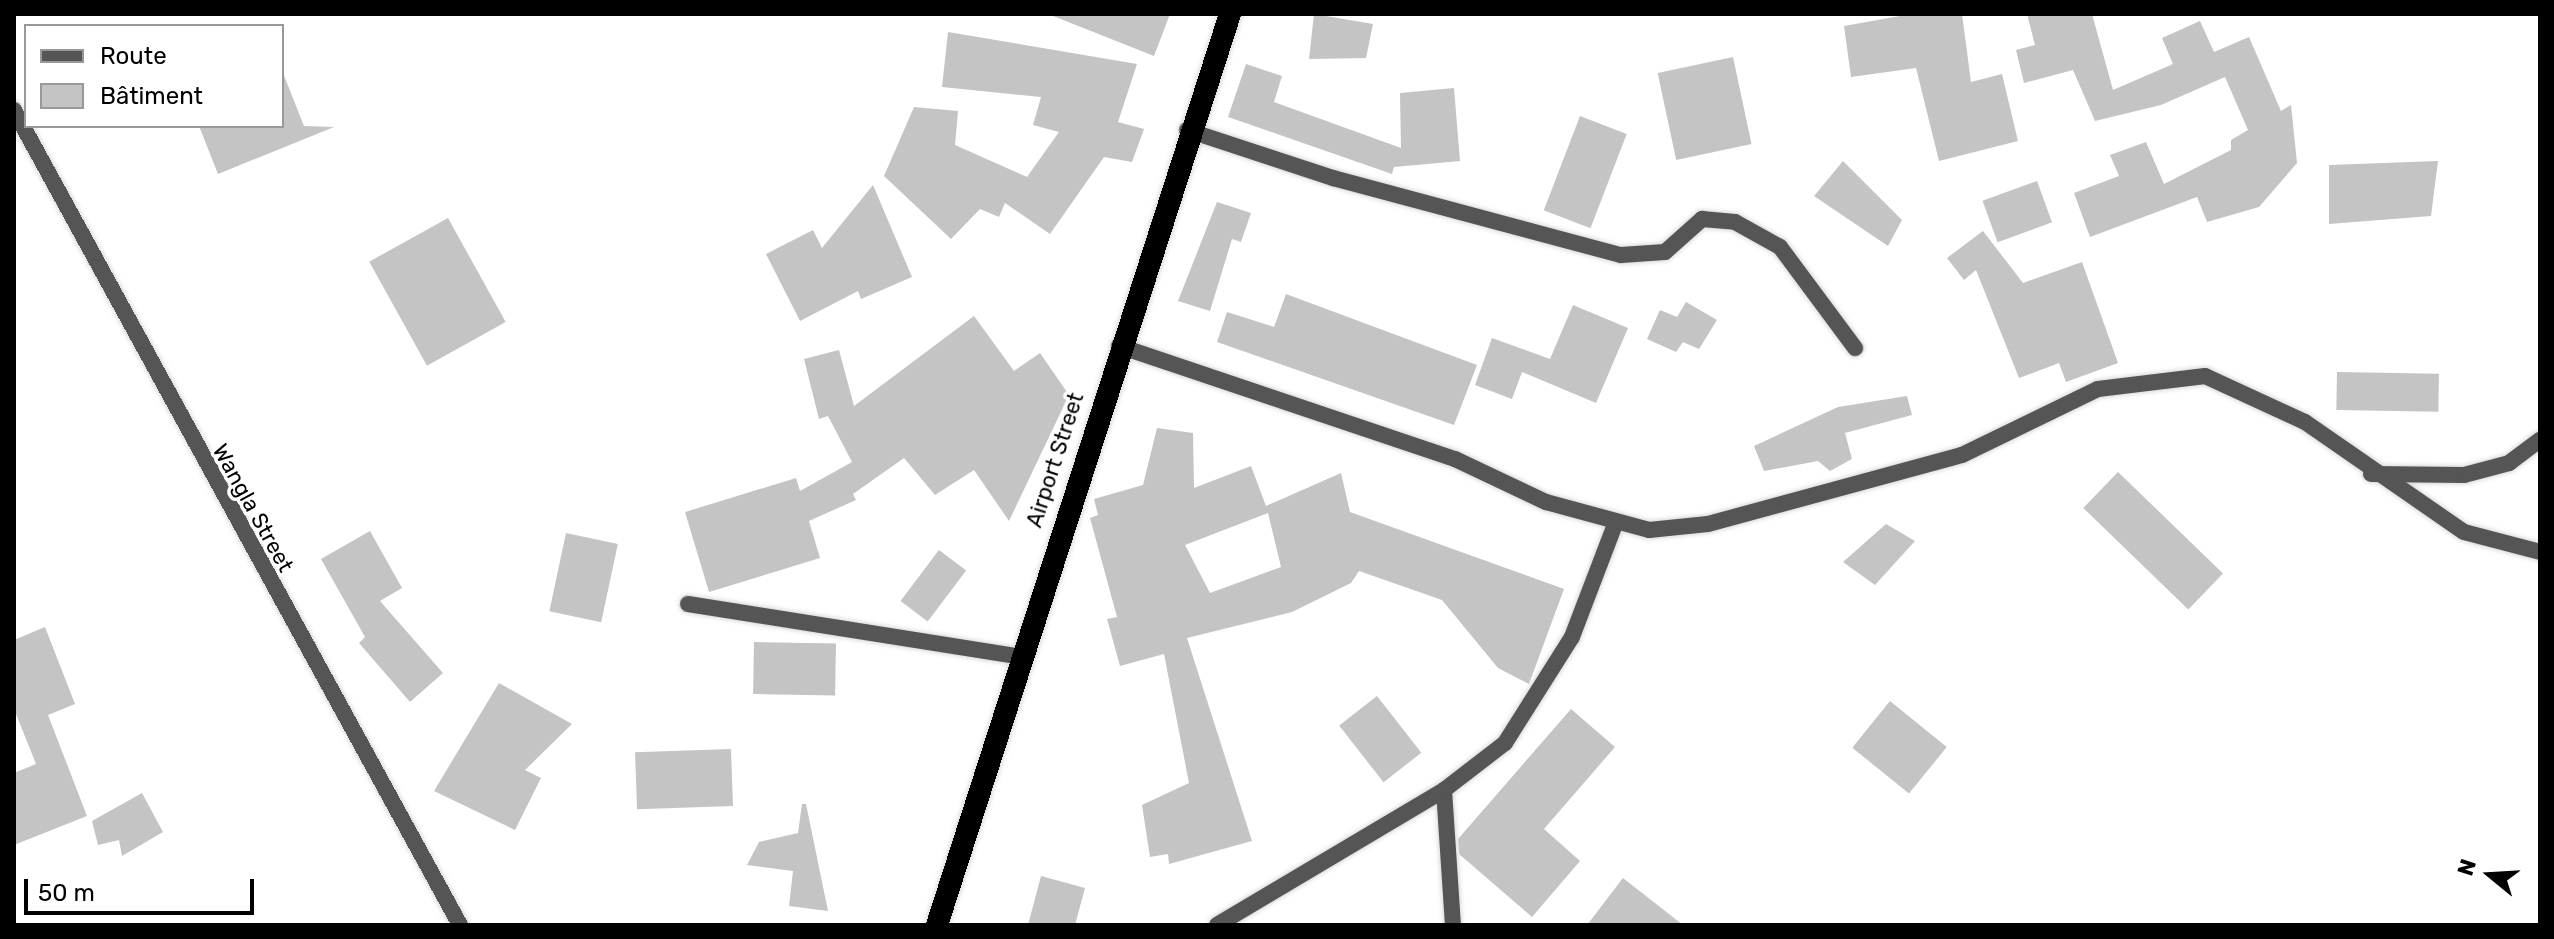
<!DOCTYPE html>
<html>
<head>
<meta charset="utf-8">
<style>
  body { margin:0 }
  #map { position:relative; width:2554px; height:939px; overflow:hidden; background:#fff; font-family:Rubik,sans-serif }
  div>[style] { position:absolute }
  .building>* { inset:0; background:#c4c4c4; transform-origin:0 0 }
  .roads { filter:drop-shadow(0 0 2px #dbdbdb) drop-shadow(0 0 2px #dbdbdb) }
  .minor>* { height:16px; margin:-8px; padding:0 8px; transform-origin:8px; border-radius:8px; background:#555 }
  .trunk>* { height:22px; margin:-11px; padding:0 11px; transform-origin:11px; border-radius:11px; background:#000 }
  span { translate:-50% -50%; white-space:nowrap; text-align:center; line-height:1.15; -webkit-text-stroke:7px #fff; paint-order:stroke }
  .street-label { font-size:22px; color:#000 }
  .frame { position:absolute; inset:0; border:16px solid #000; pointer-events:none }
  .legend { position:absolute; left:24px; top:24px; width:260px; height:104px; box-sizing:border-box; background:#fff; border:2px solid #999; margin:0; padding:10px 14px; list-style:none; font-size:24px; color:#000 }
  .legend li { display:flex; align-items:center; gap:16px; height:40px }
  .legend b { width:40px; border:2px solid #999 }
  .north { position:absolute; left:2450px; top:835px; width:80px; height:80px; -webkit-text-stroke:6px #fff; paint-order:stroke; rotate:288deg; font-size:22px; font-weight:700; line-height:32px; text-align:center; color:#000 }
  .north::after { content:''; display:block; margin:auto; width:28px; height:36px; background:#000; clip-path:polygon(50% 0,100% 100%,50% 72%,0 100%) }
  .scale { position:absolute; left:24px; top:879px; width:230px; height:36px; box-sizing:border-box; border:4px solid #000; border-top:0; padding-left:10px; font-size:24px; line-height:28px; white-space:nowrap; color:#000; -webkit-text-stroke:6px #fff; paint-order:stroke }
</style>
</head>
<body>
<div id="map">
  <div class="building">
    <div style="clip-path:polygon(1048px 14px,1170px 14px,1154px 56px)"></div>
    <div style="clip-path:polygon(1314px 14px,1373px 24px,1366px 58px,1309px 59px)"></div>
    <div style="clip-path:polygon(1911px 14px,1962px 14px,1971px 82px,2002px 74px,2018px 141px,1939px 161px,1916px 68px,1851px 77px,1844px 26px)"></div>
    <div style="clip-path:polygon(2027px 14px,2092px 14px,2113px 90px,2173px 64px,2162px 38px,2200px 21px,2214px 52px,2249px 37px,2281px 111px,2291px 105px,2297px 163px,2259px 207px,2207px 222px,2197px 197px,2090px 237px,2074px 193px,2119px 176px,2110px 155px,2146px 142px,2164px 184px,2231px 150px,2231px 140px,2248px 130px,2225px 77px,2161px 105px,2095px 121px,2073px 70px,2024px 83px,2016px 50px,2035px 45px)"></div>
    <div style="clip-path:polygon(948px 32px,1137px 64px,1118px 122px,1144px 129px,1132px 162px,1104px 157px,1050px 234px,1005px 203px,999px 217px,980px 209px,951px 239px,884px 176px,914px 107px,958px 111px,955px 145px,1027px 177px,1059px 132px,1033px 125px,1041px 97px,942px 87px)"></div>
    <div style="left:1733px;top:57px;width:89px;height:77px;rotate:78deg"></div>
    <div style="clip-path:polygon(1246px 64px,1282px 76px,1274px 102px,1401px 148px,1400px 93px,1454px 88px,1460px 161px,1394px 167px,1392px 174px,1228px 117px)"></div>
    <div style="clip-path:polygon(283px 73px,304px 126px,334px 127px,218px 174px,199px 126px,282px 126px)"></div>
    <div style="left:1580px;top:116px;width:50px;height:101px;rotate:21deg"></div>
    <div style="clip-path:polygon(1843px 161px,1902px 220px,1888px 246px,1814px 196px)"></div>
    <div style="clip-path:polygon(2438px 161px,2431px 216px,2329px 224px,2329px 165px)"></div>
    <div style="left:2037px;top:181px;width:44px;height:58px;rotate:70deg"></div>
    <div style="clip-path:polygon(873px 185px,912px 277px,861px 299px,858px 291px,800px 321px,766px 254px,813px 230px,822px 248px)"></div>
    <div style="clip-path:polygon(1217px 202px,1251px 213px,1241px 242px,1232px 239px,1210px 311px,1178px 301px)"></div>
    <div style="left:448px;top:218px;width:119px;height:90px;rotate:61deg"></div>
    <div style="clip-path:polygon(1983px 231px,2023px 283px,2082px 262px,2118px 363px,2066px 382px,2059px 363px,2019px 378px,1976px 270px,1964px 280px,1947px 258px)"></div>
    <div style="clip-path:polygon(1286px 294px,1477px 365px,1454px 425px,1217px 342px,1227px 312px,1274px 327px)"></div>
    <div style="clip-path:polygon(1686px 302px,1717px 320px,1699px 349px,1683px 342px,1676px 352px,1647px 339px,1660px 310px,1677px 317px)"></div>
    <div style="clip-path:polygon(1573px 305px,1628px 328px,1596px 403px,1522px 372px,1512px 399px,1475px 385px,1492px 338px,1550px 359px)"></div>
    <div style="clip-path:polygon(974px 316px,1014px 371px,1040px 353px,1069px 395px,1009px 521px,974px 470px,935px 495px,904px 458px,853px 494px,856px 500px,809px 521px,820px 558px,709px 592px,685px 512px,796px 478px,800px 491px,852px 462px,828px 416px,819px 419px,804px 359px,839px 350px,854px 406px)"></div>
    <div style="left:2337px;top:372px;width:102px;height:38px;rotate:1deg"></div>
    <div style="clip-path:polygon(1907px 396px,1912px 415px,1845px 433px,1852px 459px,1830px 471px,1818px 461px,1764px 471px,1754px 446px,1838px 407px)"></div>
    <div style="clip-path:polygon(evenodd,1157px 428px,1193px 433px,1194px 488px,1251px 466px,1266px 506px,1341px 473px,1350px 512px,1564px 589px,1529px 684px,1498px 668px,1442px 600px,1359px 571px,1351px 583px,1292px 612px,1187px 638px,1252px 841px,1169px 864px,1168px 854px,1150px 857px,1142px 805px,1189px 783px,1164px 654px,1120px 666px,1107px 619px,1117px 617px,1090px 518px,1098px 515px,1094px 499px,1143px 485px,1157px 428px,1268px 513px,1281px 567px,1210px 593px,1185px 545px,1268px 513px)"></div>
    <div style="left:2118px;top:472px;width:146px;height:50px;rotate:44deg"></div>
    <div style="clip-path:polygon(1886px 524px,1915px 541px,1875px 585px,1843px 562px)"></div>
    <div style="clip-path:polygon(370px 531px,402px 588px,380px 601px,443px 673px,410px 702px,359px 643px,365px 637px,321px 559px)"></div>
    <div style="left:566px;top:533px;width:53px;height:80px;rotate:12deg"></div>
    <div style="left:939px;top:550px;width:34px;height:64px;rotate:37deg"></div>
    <div style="clip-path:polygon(45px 627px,75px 704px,48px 715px,87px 816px,14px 845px,14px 773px,36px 764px,14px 709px,14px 640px)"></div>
    <div style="left:754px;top:642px;width:82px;height:52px;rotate:1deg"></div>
    <div style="clip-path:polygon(499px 683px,572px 724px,525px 770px,541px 778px,515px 830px,434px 791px)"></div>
    <div style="left:1377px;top:696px;width:72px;height:48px;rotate:52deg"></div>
    <div style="left:1890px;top:701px;width:73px;height:60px;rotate:39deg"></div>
    <div style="clip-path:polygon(1571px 709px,1615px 747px,1544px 829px,1580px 861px,1532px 917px,1459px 854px,1458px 839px)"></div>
    <div style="left:731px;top:749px;width:57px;height:96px;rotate:88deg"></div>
    <div style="clip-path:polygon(142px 793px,163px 832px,122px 856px,119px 840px,98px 845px,92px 821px)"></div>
    <div style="clip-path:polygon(802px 804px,806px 804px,828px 911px,789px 906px,793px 871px,747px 865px,759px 842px,798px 833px)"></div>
    <div style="clip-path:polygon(1041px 876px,1085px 888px,1075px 925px,1028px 925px)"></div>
    <div style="clip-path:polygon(1623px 878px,1683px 925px,1587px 925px)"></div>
  </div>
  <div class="roads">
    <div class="minor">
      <div style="left:14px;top:110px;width:929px;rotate:61.31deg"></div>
      <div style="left:1187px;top:130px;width:154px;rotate:18.2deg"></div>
      <div style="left:1333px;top:178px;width:298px;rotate:15deg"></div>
      <div style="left:1621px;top:255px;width:44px;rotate:-3.9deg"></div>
      <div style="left:1665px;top:252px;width:50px;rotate:-41.7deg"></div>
      <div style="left:1702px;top:219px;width:33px;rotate:5deg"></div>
      <div style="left:1735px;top:222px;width:51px;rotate:29.1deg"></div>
      <div style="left:1780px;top:247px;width:126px;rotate:53.4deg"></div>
      <div style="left:1119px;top:346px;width:354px;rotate:18.6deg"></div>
      <div style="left:1455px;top:459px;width:101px;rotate:25.3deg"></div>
      <div style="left:1546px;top:502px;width:107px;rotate:15.2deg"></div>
      <div style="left:1649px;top:530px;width:59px;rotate:-5.8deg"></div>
      <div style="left:1708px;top:524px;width:263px;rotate:-15.2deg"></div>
      <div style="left:1962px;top:455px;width:151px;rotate:-25.9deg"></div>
      <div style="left:2098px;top:389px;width:108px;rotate:-6.9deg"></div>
      <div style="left:2205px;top:376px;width:110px;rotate:24.7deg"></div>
      <div style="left:2305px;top:422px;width:193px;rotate:34.7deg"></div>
      <div style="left:2464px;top:532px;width:79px;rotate:14.7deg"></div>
      <div style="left:2371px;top:474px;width:93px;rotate:0.6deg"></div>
      <div style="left:2464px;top:475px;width:47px;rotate:-14.9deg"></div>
      <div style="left:2509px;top:463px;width:39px;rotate:-37deg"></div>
      <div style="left:688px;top:604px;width:333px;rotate:9deg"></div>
      <div style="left:1444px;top:790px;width:135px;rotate:86.2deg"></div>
      <div style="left:1217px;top:925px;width:264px;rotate:-30.7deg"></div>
      <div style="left:1444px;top:790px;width:77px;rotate:-37.6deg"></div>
      <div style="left:1505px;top:743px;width:125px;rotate:-57.7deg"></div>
      <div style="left:1572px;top:637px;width:123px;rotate:-69.1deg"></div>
    </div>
    <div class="trunk">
      <div style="left:937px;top:925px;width:957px;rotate:-72.17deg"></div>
    </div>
  </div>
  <div class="street-label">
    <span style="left:1055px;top:460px;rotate:-72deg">Airport Street</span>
    <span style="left:253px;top:508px;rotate:61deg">Wangla Street</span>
  </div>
  <div class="frame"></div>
  <ul class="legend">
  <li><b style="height:10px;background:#555"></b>Route</li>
  <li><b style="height:22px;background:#c4c4c4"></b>Bâtiment</li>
  </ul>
  <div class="north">N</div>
  <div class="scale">50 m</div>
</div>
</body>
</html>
